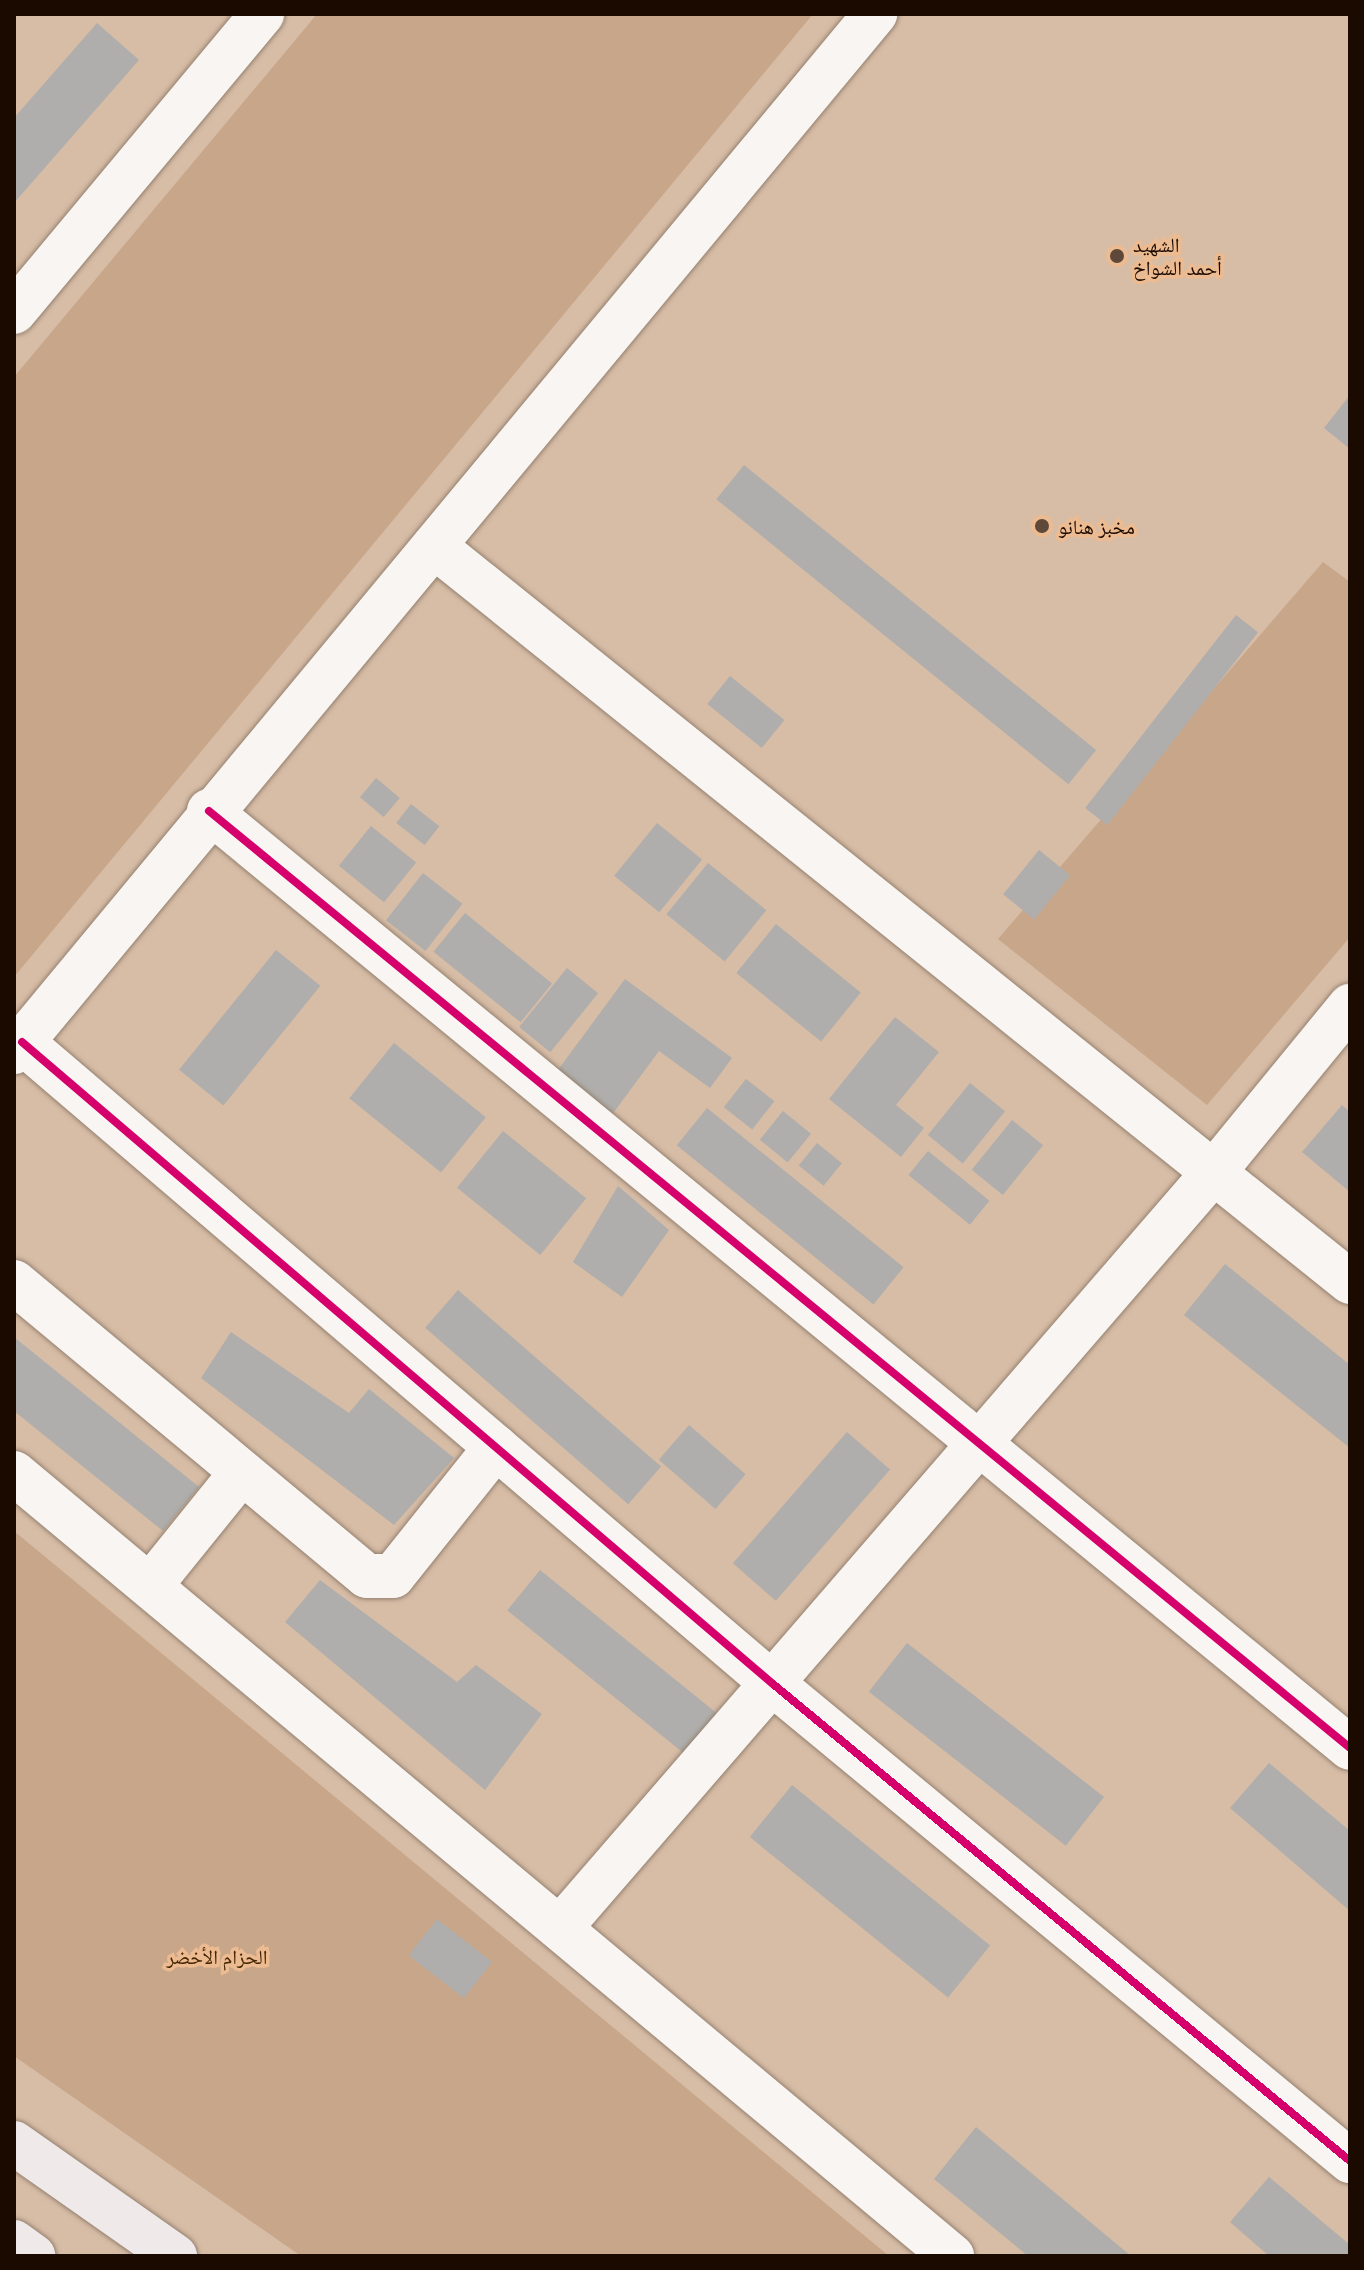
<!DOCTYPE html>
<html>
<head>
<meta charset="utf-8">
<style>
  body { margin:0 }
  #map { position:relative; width:1364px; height:2270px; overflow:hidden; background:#d7bca6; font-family:"Archivo Narrow","Noto Naskh Arabic",sans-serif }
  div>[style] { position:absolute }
  .green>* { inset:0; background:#c8a68a }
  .building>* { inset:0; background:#afaeac; transform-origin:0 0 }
  .roads { filter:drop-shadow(0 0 2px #94816f) drop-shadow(0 0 2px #94816f) }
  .street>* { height:44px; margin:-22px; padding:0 22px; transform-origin:22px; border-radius:22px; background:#f9f5f2 }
  .secondary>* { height:44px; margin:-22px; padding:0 22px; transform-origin:22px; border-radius:22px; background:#efeae9 }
  .cycleway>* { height:8px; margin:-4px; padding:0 4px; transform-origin:4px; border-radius:4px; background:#d6006c }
  .dots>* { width:22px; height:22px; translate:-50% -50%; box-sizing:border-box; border:4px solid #ecbb91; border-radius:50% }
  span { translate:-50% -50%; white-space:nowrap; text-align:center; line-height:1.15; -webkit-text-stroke:7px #ecbb91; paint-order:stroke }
  .poi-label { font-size:20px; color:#1b0a00 }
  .left { translate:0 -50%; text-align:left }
  .park-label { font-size:20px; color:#442401 }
  .frame { position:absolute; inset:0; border:16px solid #1b0a00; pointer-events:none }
</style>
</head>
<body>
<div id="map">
  <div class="green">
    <div style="clip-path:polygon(317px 14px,813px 14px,14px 977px,14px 377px)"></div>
    <div style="clip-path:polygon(1323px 562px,1350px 582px,1350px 937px,1207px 1105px,998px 939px)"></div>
    <div style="clip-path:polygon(14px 1531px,889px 2256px,301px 2256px,14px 2056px)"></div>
  </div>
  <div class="building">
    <div style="clip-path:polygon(97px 23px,139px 60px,14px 203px,14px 118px)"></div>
    <div style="clip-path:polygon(1350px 395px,1350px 449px,1324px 428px)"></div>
    <div style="left:744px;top:465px;width:453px;height:44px;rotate:39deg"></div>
    <div style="left:1236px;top:615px;width:28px;height:245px;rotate:38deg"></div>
    <div style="left:730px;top:676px;width:70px;height:36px;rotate:39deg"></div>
    <div style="left:376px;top:778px;width:31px;height:25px;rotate:40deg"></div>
    <div style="left:411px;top:804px;width:36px;height:24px;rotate:38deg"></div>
    <div style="left:657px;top:823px;width:58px;height:68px;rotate:39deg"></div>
    <div style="left:371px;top:826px;width:58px;height:51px;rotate:39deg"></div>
    <div style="left:1039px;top:850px;width:40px;height:57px;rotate:39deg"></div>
    <div style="left:708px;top:863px;width:75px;height:66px;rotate:39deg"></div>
    <div style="left:423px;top:873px;width:50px;height:60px;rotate:38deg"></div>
    <div style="left:465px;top:913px;width:112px;height:50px;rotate:39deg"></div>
    <div style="left:776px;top:924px;width:109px;height:63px;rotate:39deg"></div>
    <div style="left:276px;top:950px;width:57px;height:154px;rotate:39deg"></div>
    <div style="left:567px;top:968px;width:40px;height:76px;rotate:39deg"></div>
    <div style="clip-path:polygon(625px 979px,732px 1058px,710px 1088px,659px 1051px,611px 1116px,555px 1074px)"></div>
    <div style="clip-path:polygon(895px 1017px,939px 1052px,896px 1105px,924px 1128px,901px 1157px,829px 1099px)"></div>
    <div style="left:394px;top:1043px;width:118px;height:71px;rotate:39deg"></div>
    <div style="left:746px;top:1079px;width:36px;height:36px;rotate:38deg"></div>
    <div style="left:970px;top:1083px;width:45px;height:67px;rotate:39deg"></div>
    <div style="clip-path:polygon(1342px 1105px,1350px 1112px,1350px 1192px,1302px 1152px)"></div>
    <div style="left:707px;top:1108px;width:253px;height:48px;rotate:39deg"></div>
    <div style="left:783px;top:1111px;width:36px;height:37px;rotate:39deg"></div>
    <div style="left:1012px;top:1120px;width:40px;height:64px;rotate:39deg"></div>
    <div style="left:503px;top:1131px;width:107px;height:73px;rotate:39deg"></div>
    <div style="left:817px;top:1143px;width:32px;height:29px;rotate:39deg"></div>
    <div style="left:928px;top:1151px;width:79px;height:31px;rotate:39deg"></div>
    <div style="clip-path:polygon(618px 1186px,669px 1230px,622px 1297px,573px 1262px)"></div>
    <div style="clip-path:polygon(1225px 1264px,1350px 1365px,1350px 1448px,1184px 1315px)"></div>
    <div style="left:458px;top:1290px;width:269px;height:50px;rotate:41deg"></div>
    <div style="clip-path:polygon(231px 1332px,349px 1413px,369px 1389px,454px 1458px,394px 1525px,201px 1378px)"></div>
    <div style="clip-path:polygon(14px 1337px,199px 1487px,163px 1531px,14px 1411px)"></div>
    <div style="left:689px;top:1425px;width:75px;height:46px;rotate:41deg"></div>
    <div style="left:847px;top:1432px;width:57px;height:174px;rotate:41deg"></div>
    <div style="left:540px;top:1570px;width:239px;height:52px;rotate:39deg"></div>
    <div style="clip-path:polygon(320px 1580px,457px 1682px,476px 1665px,542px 1714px,485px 1790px,285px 1622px)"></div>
    <div style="left:907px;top:1643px;width:250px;height:62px;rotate:38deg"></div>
    <div style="clip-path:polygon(1269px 1763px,1350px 1831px,1350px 1911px,1230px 1808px)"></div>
    <div style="left:792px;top:1785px;width:255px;height:67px;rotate:39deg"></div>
    <div style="left:437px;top:1919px;width:70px;height:46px;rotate:38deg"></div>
    <div style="clip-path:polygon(976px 2127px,1131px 2256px,1028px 2256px,934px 2179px)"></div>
    <div style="clip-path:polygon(1269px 2177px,1350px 2245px,1350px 2256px,1269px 2256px,1230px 2222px)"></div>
  </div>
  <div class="roads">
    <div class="street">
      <div style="left:14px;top:312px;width:388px;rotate:-50.2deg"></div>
      <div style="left:434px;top:546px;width:1175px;rotate:38.78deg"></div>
      <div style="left:209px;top:811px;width:1476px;rotate:39.39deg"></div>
      <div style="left:22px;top:1042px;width:988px;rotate:40.53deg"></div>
      <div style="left:773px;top:1684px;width:749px;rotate:39.58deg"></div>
      <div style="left:14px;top:1052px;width:1349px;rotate:-50.32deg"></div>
      <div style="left:14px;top:1282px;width:459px;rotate:39.8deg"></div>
      <div style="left:367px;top:1576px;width:26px"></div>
      <div style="left:393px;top:1576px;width:165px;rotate:-51.4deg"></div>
      <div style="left:14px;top:1473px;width:1222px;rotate:39.85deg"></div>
      <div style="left:150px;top:1586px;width:146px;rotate:-51.1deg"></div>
      <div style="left:560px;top:1928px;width:1000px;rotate:-49.14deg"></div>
      <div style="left:1214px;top:1172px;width:215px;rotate:-50.7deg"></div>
    </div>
    <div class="secondary">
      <div style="left:14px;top:2143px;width:197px;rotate:35.1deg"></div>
      <div style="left:14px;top:2242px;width:24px;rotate:36deg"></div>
    </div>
  </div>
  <div class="cycleway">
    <div style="left:209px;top:811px;width:1476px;rotate:39.39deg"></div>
    <div style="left:22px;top:1042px;width:988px;rotate:40.53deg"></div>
    <div style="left:773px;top:1684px;width:749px;rotate:39.58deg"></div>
  </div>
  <div class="dots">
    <div style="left:1117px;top:256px;background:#5d483a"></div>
    <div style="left:1042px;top:526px;background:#5d483a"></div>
  </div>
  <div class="poi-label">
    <span class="left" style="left:1133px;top:256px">الشهيد<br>أحمد الشواخ</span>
    <span class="left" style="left:1058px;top:526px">مخبز هنانو</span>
  </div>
  <div class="park-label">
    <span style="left:217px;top:1956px">الحزام الأخضر</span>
  </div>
  <div class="frame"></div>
</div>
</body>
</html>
